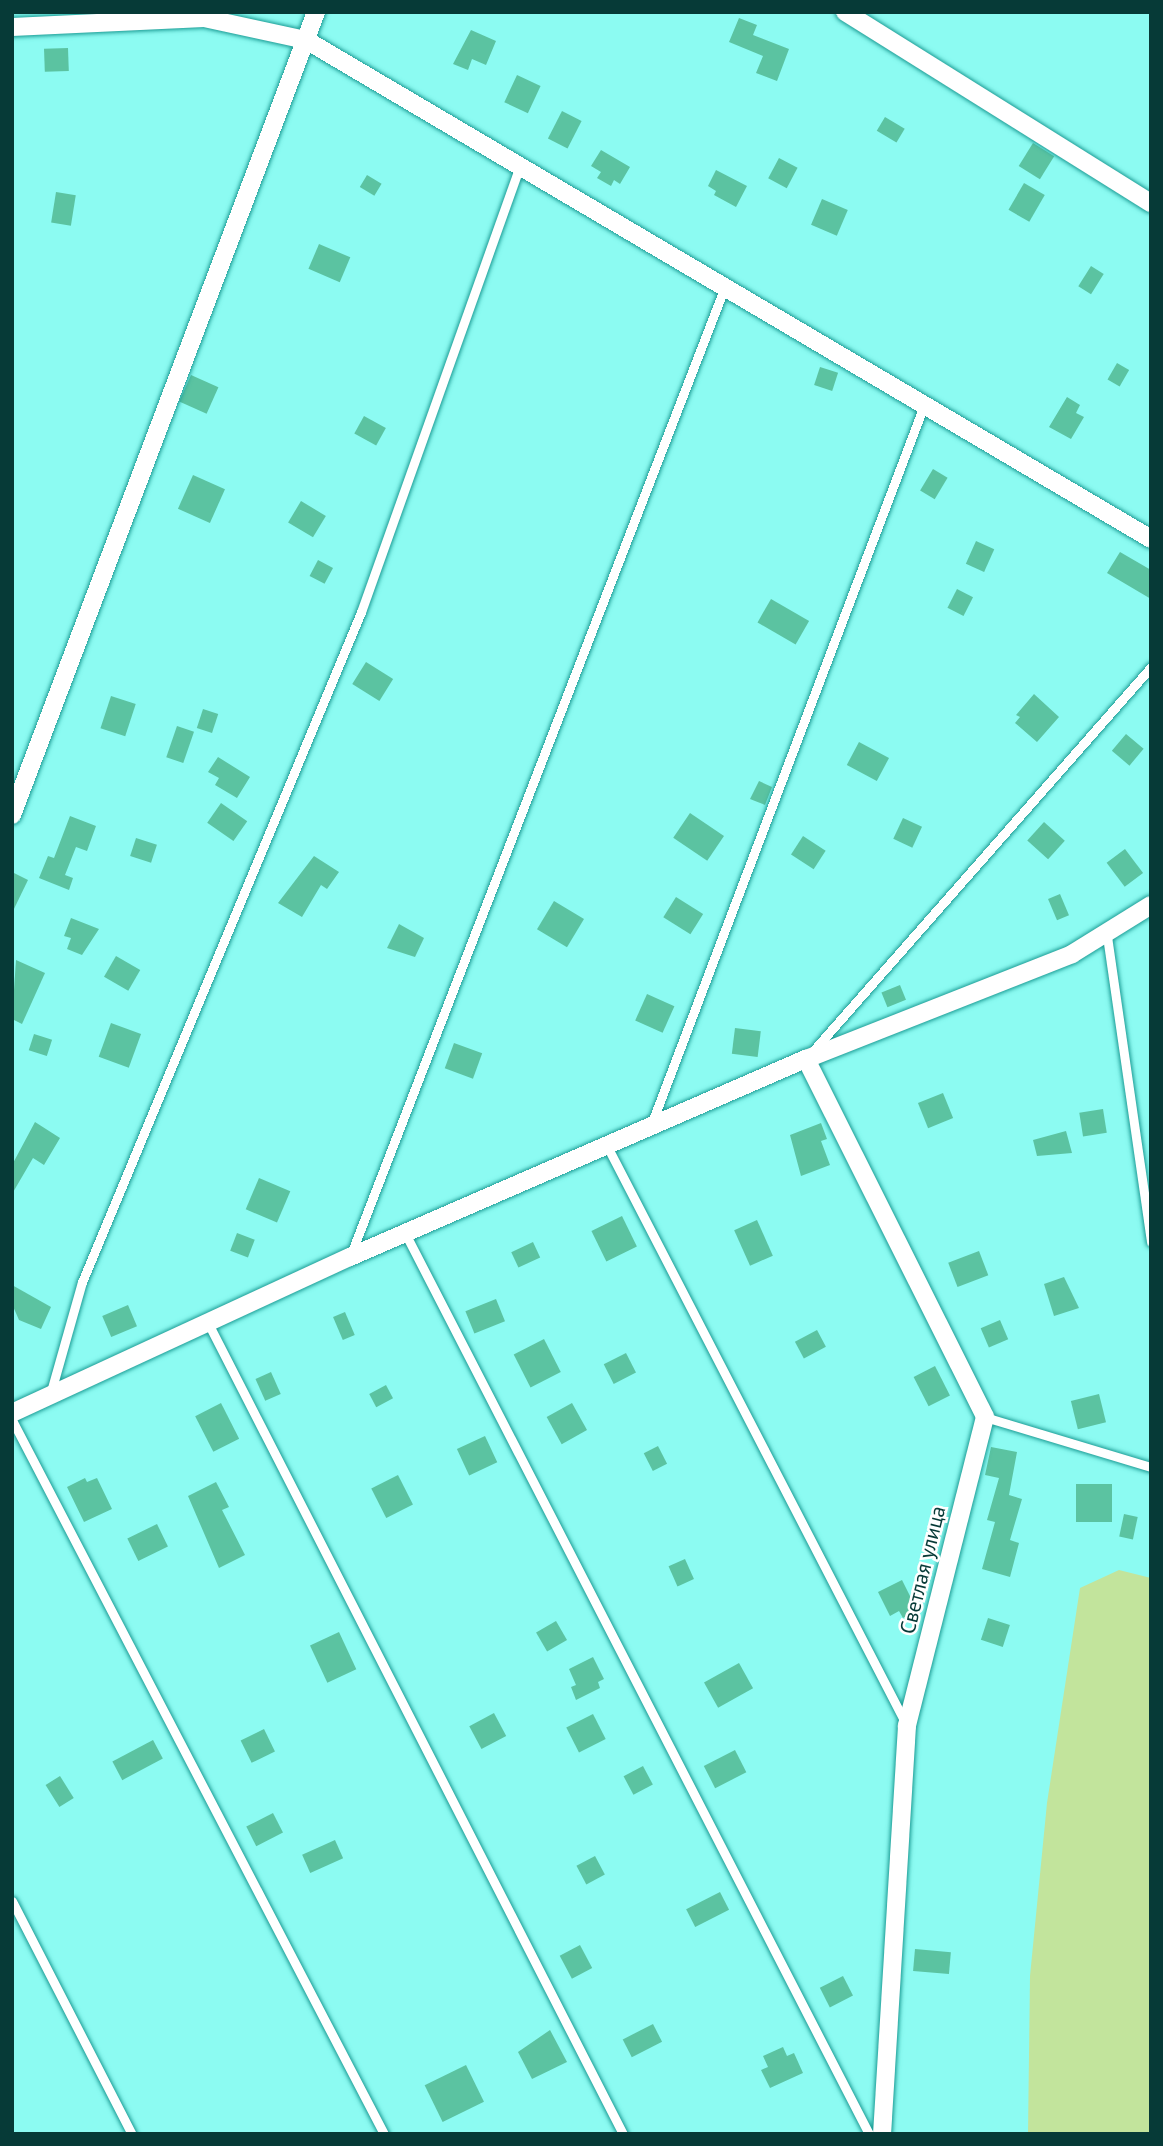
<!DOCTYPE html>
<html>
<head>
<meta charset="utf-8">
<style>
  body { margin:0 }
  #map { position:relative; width:1163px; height:2146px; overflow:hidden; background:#8cfbf2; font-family:"PT Sans",sans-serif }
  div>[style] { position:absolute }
  .green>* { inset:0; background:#c2e49c }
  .building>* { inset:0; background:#5bc3a1; transform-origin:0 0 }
  .roads { filter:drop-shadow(0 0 2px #1c9c95) drop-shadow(0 0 2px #1c9c95) }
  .service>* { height:9px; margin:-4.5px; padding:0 4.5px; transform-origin:4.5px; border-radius:4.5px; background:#fff }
  .minor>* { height:18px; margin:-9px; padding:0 9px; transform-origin:9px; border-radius:9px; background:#fff }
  span { translate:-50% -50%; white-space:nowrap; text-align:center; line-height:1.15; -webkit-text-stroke:5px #fff; paint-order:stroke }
  .street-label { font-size:21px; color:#063a37 }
  .frame { position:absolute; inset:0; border:14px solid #063a37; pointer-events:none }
</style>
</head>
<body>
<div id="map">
  <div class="green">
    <div style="clip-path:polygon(1119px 1570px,1151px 1578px,1151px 2134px,1028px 2134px,1030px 1976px,1047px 1803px,1080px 1588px)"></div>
  </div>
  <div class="building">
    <div style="clip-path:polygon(739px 18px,757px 25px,753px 35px,789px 49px,777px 81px,756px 73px,763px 56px,729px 42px)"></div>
    <div style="clip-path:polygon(471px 30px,496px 41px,486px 65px,472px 59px,468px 70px,453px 64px)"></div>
    <div style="left:68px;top:48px;width:23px;height:24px;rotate:88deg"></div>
    <div style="left:517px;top:75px;width:26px;height:30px;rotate:25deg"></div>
    <div style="left:562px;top:111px;width:22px;height:31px;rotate:27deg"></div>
    <div style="left:885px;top:117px;width:23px;height:16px;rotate:31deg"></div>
    <div style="left:1033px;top:143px;width:25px;height:27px;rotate:32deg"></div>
    <div style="clip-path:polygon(601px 150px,630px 167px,620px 184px,614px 180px,611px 186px,597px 178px,601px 172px,591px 166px)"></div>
    <div style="left:779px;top:158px;width:21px;height:23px;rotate:28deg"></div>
    <div style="clip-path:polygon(716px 170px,747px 186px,736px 207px,714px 195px,716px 191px,708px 186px)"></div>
    <div style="left:367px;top:175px;width:17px;height:14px;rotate:31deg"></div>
    <div style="left:1024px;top:183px;width:24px;height:31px;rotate:30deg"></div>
    <div style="left:56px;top:192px;width:20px;height:31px;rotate:9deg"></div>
    <div style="left:822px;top:199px;width:28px;height:28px;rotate:23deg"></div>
    <div style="left:319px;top:244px;width:34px;height:27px;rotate:23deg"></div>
    <div style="left:1091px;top:266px;width:15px;height:24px;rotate:32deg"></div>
    <div style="left:1117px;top:363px;width:14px;height:19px;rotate:30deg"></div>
    <div style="left:820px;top:367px;width:19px;height:19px;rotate:18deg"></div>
    <div style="left:191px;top:375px;width:30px;height:29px;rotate:24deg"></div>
    <div style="clip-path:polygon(1067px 397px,1080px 405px,1076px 413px,1084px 417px,1071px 439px,1049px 427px)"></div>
    <div style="left:364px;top:416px;width:25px;height:20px;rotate:29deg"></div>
    <div style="left:933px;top:469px;width:17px;height:25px;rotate:31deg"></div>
    <div style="left:193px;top:475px;width:35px;height:37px;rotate:24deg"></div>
    <div style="left:301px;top:501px;width:29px;height:25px;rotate:31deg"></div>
    <div style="left:976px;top:541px;width:20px;height:25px;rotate:24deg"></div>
    <div style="clip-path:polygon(1120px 552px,1151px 570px,1151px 599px,1107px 573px)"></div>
    <div style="left:318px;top:560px;width:17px;height:18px;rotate:28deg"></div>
    <div style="left:957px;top:589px;width:18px;height:21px;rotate:27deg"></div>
    <div style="left:771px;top:599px;width:44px;height:27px;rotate:30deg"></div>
    <div style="left:366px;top:662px;width:32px;height:26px;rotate:32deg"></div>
    <div style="clip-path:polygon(1034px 694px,1059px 717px,1037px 742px,1015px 723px,1020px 717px,1016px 715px)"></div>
    <div style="left:111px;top:696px;width:26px;height:34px;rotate:18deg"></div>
    <div style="left:203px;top:709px;width:16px;height:20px;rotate:18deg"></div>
    <div style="left:177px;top:726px;width:18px;height:33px;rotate:19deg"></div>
    <div style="left:1126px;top:734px;width:23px;height:22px;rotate:40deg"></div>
    <div style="left:859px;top:742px;width:34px;height:26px;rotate:28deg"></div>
    <div style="clip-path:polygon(218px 757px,250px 777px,237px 798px,215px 785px,219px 778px,208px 772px)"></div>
    <div style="clip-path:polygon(759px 781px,772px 787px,765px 805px,750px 799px)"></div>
    <div style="left:221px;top:803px;width:32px;height:24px;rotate:35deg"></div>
    <div style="left:690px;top:813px;width:41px;height:30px;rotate:34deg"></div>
    <div style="clip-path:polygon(70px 816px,96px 826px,87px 851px,76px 847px,65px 875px,73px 878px,69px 890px,39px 878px,48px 856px,54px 858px)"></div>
    <div style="left:903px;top:818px;width:21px;height:23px;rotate:25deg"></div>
    <div style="left:1044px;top:822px;width:28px;height:25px;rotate:42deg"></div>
    <div style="left:803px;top:836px;width:27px;height:22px;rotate:33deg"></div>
    <div style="left:136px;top:838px;width:22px;height:19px;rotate:18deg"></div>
    <div style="left:1125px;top:849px;width:30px;height:23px;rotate:53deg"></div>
    <div style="clip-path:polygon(314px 856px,339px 872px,327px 889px,321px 885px,302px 917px,278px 903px)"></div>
    <div style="clip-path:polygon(12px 872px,28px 880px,12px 913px)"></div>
    <div style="left:1060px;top:894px;width:23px;height:13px;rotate:67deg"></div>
    <div style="left:676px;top:897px;width:32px;height:24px;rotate:32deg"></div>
    <div style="left:554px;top:901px;width:35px;height:33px;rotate:31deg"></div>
    <div style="clip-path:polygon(71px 918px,99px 929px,82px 955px,67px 949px,71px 938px,64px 936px)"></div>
    <div style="clip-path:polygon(399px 924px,424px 938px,415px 957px,387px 948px)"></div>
    <div style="left:116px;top:956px;width:28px;height:24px;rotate:30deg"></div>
    <div style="clip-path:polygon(16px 960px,45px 973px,22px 1024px,12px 1019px)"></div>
    <div style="left:900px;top:985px;width:16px;height:20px;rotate:68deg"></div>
    <div style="left:647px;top:994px;width:30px;height:29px;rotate:24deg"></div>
    <div style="left:111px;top:1023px;width:32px;height:36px;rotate:20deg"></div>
    <div style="left:735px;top:1028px;width:26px;height:26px;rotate:7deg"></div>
    <div style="left:34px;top:1034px;width:19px;height:17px;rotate:18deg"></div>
    <div style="left:454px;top:1043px;width:30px;height:27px;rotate:20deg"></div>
    <div style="left:943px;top:1093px;width:27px;height:27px;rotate:68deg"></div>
    <div style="left:1103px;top:1109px;width:24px;height:24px;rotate:81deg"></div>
    <div style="clip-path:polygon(35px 1122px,60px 1138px,44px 1165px,33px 1158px,12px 1194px,12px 1165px)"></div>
    <div style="clip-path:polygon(821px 1123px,827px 1139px,821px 1141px,830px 1165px,801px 1176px,790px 1135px)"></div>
    <div style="clip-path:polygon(1066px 1131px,1072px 1153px,1037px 1156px,1033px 1140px)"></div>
    <div style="left:259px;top:1178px;width:34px;height:34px;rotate:23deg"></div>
    <div style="left:622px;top:1216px;width:34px;height:34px;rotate:64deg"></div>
    <div style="left:757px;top:1220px;width:39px;height:25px;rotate:66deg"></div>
    <div style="left:237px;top:1233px;width:19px;height:19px;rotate:21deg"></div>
    <div style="left:533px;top:1242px;width:17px;height:24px;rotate:65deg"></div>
    <div style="left:979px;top:1251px;width:26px;height:33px;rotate:69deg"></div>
    <div style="clip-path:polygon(1064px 1277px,1079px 1308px,1054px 1316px,1044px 1284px)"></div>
    <div style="clip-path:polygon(12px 1285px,51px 1307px,41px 1329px,19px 1320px,12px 1304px)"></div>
    <div style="left:496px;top:1299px;width:24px;height:33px;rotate:68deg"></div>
    <div style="left:128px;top:1305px;width:23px;height:28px;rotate:67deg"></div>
    <div style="left:345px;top:1312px;width:25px;height:13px;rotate:67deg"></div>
    <div style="left:1000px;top:1320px;width:21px;height:21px;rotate:67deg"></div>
    <div style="left:817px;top:1330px;width:19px;height:25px;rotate:62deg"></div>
    <div style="left:544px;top:1339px;width:37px;height:34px;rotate:63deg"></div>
    <div style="left:626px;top:1353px;width:22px;height:25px;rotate:63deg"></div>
    <div style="left:935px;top:1366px;width:33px;height:24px;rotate:63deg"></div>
    <div style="left:271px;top:1372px;width:24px;height:17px;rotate:66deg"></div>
    <div style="left:386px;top:1385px;width:15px;height:19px;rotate:62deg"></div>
    <div style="left:1099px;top:1394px;width:29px;height:29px;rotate:76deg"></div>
    <div style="left:221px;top:1403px;width:40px;height:29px;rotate:63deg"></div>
    <div style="left:572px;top:1403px;width:31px;height:29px;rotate:61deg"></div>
    <div style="left:485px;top:1436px;width:29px;height:31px;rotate:65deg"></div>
    <div style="left:658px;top:1446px;width:20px;height:16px;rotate:63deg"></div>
    <div style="clip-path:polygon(991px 1447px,1017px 1452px,1009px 1495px,1022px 1499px,1010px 1540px,1019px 1543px,1010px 1577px,982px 1569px,995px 1522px,987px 1520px,999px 1478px,985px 1475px)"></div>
    <div style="left:398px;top:1475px;width:33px;height:30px;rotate:63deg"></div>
    <div style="clip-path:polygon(85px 1478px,87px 1482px,97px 1478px,112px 1509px,84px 1522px,67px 1487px)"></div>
    <div style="clip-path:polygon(216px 1482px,229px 1507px,222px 1510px,245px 1555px,219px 1568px,188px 1496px)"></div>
    <div style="left:1076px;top:1484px;width:36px;height:38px"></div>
    <div style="left:1124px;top:1514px;width:14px;height:23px;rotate:12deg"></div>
    <div style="left:157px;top:1524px;width:25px;height:33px;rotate:64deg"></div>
    <div style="left:685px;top:1559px;width:22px;height:18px;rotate:66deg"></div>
    <div style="clip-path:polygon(902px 1580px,917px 1610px,903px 1618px,899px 1611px,890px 1616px,878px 1592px)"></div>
    <div style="left:988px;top:1618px;width:23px;height:23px;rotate:18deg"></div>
    <div style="left:556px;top:1621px;width:22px;height:23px;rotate:60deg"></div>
    <div style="left:339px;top:1632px;width:41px;height:32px;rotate:65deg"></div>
    <div style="clip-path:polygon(593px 1657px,604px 1679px,598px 1682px,600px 1688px,576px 1700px,571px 1687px,576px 1685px,569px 1669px)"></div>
    <div style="left:739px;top:1663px;width:29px;height:40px;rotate:61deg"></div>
    <div style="left:494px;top:1713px;width:26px;height:28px;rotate:62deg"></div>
    <div style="left:593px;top:1714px;width:28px;height:30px;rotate:63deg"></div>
    <div style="left:264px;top:1729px;width:25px;height:26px;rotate:64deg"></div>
    <div style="left:153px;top:1740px;width:21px;height:46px;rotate:62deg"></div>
    <div style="left:735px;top:1750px;width:25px;height:35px;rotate:63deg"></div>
    <div style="left:643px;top:1766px;width:21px;height:22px;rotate:62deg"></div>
    <div style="left:60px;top:1776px;width:26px;height:17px;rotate:58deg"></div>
    <div style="left:273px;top:1813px;width:22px;height:30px;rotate:63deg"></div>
    <div style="left:335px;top:1840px;width:20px;height:36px;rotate:66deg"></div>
    <div style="left:595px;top:1856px;width:21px;height:21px;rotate:62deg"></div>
    <div style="left:720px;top:1892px;width:20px;height:38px;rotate:63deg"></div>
    <div style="left:580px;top:1945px;width:26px;height:23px;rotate:62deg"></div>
    <div style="left:915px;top:1949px;width:36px;height:22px;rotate:5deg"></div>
    <div style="left:843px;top:1976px;width:22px;height:26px;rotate:63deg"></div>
    <div style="left:653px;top:2024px;width:20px;height:34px;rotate:63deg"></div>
    <div style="clip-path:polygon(550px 2030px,567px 2062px,532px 2079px,518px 2052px)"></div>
    <div style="clip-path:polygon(783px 2047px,787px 2056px,794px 2053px,803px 2073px,770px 2088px,761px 2070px,768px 2067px,763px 2056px)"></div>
    <div style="left:466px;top:2065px;width:41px;height:46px;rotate:64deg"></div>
  </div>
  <div class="roads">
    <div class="service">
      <div style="left:1107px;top:936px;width:309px;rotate:81.8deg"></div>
      <div style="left:812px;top:1052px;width:513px;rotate:-48.64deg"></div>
      <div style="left:651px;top:1125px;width:770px;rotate:-69.23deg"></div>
      <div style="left:607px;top:1146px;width:651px;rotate:62.65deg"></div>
      <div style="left:405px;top:1233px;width:1013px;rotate:62.75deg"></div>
      <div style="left:351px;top:1254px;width:1035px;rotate:-68.87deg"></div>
      <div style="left:208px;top:1323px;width:911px;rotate:62.9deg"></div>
      <div style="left:50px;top:1395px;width:117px;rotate:-74.2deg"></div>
      <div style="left:82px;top:1282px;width:726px;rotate:-67.39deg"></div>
      <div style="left:361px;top:612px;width:471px;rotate:-70.4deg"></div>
      <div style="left:985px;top:1417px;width:173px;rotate:16.8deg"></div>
      <div style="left:12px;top:1420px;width:805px;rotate:62.48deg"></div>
      <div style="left:12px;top:1901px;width:262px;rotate:62.8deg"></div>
    </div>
    <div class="minor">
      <div style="left:845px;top:12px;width:361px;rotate:32deg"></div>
      <div style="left:12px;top:27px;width:192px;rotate:-2.7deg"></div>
      <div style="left:204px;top:18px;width:104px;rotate:12.2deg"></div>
      <div style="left:306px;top:40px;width:981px;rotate:30.56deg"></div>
      <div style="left:12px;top:815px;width:859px;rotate:-69.26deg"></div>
      <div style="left:806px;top:1059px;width:400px;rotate:63.4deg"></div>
      <div style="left:985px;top:1417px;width:319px;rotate:104.2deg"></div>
      <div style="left:907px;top:1726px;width:409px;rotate:93.5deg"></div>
      <div style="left:12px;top:1413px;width:372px;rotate:-24.8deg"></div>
      <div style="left:350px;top:1257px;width:497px;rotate:-23.5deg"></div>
      <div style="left:806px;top:1059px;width:286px;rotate:-21.5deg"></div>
      <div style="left:1072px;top:954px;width:93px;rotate:-31.8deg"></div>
    </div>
  </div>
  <div class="street-label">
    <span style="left:923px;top:1570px;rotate:-76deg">Светлая улица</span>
  </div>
  <div class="frame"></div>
</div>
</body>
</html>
